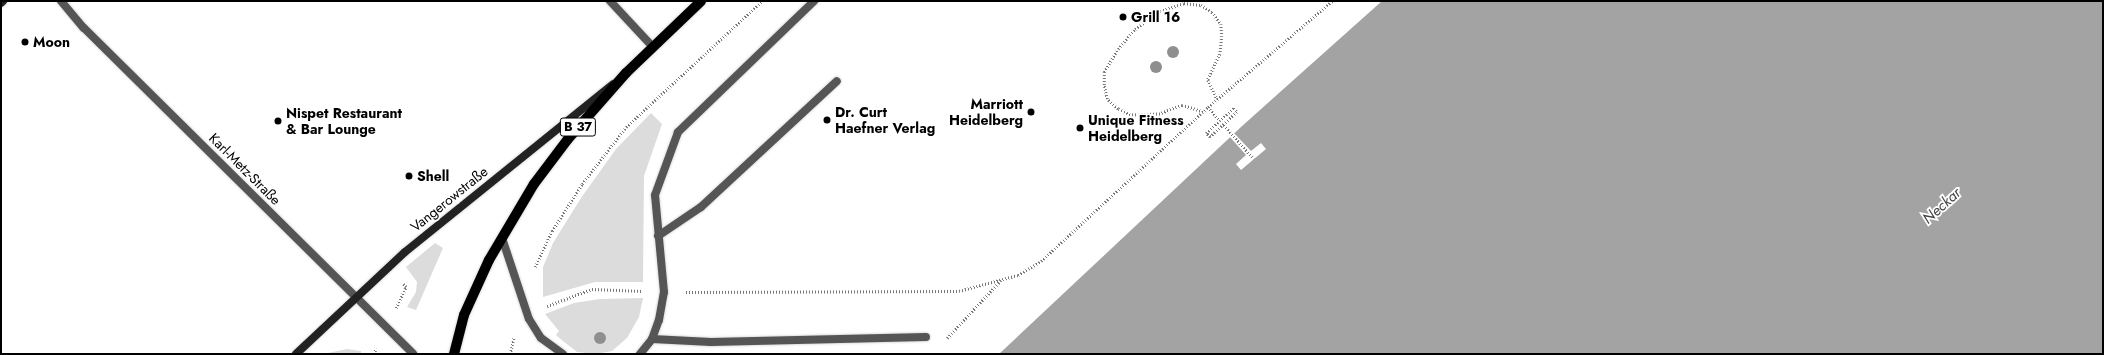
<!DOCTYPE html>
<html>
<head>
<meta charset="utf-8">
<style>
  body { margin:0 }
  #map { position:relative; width:2104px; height:355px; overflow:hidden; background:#fff; font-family:Jost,sans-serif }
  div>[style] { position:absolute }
  .green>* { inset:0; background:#dcdcdc }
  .water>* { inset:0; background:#a3a3a3 }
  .pier>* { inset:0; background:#fff }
  .path>* { height:2.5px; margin-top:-1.25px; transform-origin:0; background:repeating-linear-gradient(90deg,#777 0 1px,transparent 0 3px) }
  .roads { filter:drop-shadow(0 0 1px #dbdbdb) drop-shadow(0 0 1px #dbdbdb) }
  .lane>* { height:8px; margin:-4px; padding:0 4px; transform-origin:4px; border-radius:4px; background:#555 }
  .street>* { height:8px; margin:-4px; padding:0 4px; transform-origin:4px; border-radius:4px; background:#555 }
  .secondary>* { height:8px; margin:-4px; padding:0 4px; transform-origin:4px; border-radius:4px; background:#222 }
  .primary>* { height:10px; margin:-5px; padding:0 5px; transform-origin:5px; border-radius:5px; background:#000 }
  .trees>* { width:12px; height:12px; margin:-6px; border-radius:50%; background:#8f8f8f }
  .dots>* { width:11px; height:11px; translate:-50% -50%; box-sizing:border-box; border:2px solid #fff; border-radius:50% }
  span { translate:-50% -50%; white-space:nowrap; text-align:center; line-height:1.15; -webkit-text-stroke:3.5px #fff; paint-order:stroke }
  .shield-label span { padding:1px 3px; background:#fff; border:1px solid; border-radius:3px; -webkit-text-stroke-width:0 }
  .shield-label { font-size:13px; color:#000; font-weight:700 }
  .poi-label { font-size:14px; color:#000; font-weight:700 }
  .left { translate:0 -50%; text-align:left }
  .right { translate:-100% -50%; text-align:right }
  .street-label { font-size:14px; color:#000 }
  .water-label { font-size:15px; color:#444; font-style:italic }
  .frame { position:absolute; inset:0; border:2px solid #000; pointer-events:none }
</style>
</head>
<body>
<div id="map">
  <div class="green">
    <div style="clip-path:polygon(651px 113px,662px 124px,644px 176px,643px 282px,595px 282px,543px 297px,543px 267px,553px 243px,581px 198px,616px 149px)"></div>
    <div style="clip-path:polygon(435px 243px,443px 248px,416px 310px,407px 307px,416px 292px,417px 282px,406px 267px)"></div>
    <div style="clip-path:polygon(643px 298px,639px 317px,627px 338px,612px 351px,596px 354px,577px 352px,563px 341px,556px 335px,559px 331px,545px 314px,574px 303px,600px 299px)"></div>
    <div style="clip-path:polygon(347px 349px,361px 351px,361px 354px,323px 354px)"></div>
  </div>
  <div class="water">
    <div style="clip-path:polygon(1382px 1px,2103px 1px,2103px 354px,999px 354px,1241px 127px)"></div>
  </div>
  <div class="pier">
    <div style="clip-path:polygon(1233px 132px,1251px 151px,1261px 143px,1266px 149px,1241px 170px,1236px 164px,1246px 155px,1229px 136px)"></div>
  </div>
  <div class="path">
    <div style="left:1208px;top:107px;width:18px;rotate:49deg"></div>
    <div style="left:1234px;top:108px;width:5px;rotate:53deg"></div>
    <div style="left:1237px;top:112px;width:37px;rotate:137deg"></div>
    <div style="left:1210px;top:137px;width:6px;rotate:-135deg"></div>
    <div style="left:1206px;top:133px;width:38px;rotate:-42deg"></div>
    <div style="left:1203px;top:112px;width:22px;rotate:-162deg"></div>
    <div style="left:1182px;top:105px;width:24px;rotate:158deg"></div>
    <div style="left:1160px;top:114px;width:30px;rotate:178deg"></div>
    <div style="left:1130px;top:115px;width:13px;rotate:-153deg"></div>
    <div style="left:1118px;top:109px;width:15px;rotate:-138deg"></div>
    <div style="left:1107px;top:99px;width:14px;rotate:-102deg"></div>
    <div style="left:1104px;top:85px;width:13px;rotate:-90deg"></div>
    <div style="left:1104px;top:72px;width:27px;rotate:-59deg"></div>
    <div style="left:1118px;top:49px;width:26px;rotate:-50deg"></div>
    <div style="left:1135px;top:29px;width:31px;rotate:-36deg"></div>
    <div style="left:1160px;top:11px;width:25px;rotate:-18deg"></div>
    <div style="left:1184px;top:3px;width:17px;rotate:7deg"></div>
    <div style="left:1201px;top:5px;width:13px;rotate:32deg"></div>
    <div style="left:1212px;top:12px;width:15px;rotate:53deg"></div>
    <div style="left:1221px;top:24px;width:12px;rotate:85deg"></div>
    <div style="left:1222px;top:36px;width:18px;rotate:96deg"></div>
    <div style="left:1220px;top:54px;width:29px;rotate:115deg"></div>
    <div style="left:1208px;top:80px;width:21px;rotate:65deg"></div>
    <div style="left:1224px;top:125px;width:45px;rotate:48.6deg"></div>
    <div style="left:535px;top:267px;width:40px;rotate:-65deg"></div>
    <div style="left:552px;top:231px;width:56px;rotate:-57.4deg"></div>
    <div style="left:582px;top:184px;width:72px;rotate:-52.3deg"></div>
    <div style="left:626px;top:127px;width:185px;rotate:-42.8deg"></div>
    <div style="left:686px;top:292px;width:273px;rotate:-0.2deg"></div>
    <div style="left:959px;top:291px;width:61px;rotate:-15.2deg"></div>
    <div style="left:1018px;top:275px;width:27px;rotate:-31deg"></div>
    <div style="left:1041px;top:261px;width:227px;rotate:-42.7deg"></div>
    <div style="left:1208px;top:107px;width:163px;rotate:-40.5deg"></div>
    <div style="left:547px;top:306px;width:48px;rotate:-20.7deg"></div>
    <div style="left:592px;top:289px;width:51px;rotate:2.2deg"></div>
    <div style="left:396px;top:308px;width:23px;rotate:-65deg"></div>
    <div style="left:406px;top:287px;width:4px;rotate:-135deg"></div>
    <div style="left:947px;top:338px;width:79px;rotate:-47deg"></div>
    <div style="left:374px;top:354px;width:6px;rotate:-72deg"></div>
    <div style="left:510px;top:354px;width:17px;rotate:-77deg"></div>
  </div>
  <div class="roads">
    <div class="lane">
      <div style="left:610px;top:1px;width:62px;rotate:47deg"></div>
      <div style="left:658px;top:236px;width:52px;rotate:-34deg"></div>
      <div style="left:701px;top:207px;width:185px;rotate:-42.8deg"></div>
      <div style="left:502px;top:238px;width:85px;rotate:71.6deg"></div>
      <div style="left:529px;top:319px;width:22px;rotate:58deg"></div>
      <div style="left:541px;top:338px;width:27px;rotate:36deg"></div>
      <div style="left:652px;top:339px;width:59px;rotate:2.9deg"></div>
      <div style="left:711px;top:342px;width:215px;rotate:-1.3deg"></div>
      <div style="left:640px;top:354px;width:19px;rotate:-51deg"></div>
      <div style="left:652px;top:339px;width:20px;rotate:-70deg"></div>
      <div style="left:659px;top:320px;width:28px;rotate:-80deg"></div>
      <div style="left:664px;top:292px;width:97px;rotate:-95.3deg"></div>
      <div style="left:655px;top:195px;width:67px;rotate:-69.9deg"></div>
      <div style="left:678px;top:132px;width:189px;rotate:-43.9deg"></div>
    </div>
    <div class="street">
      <div style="left:61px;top:1px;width:35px;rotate:50deg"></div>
      <div style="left:84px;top:28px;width:463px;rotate:44.7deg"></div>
    </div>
    <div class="secondary">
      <div style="left:1px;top:3px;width:3px;rotate:-45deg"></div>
      <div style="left:296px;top:354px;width:149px;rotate:-43.1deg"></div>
      <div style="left:405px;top:252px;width:267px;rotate:-38.9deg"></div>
    </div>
    <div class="primary">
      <div style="left:454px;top:354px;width:40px;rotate:-75.6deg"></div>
      <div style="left:464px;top:315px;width:60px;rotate:-65.6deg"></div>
      <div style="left:489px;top:260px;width:88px;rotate:-59.4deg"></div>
      <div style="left:534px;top:184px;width:56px;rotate:-52.9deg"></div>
      <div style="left:568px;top:139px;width:88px;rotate:-48.7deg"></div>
      <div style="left:626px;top:73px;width:104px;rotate:-43.8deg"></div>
    </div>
  </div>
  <div class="trees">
    <div style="left:1173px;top:52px"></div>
    <div style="left:1156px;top:67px"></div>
    <div style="left:600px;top:338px"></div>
  </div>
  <div class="dots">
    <div style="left:1123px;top:17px;background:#000"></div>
    <div style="left:25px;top:42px;background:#000"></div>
    <div style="left:1031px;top:112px;background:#000"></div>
    <div style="left:827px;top:120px;background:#000"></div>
    <div style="left:278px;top:121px;background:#000"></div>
    <div style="left:1080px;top:128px;background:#000"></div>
    <div style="left:409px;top:176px;background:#000"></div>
  </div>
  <div class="shield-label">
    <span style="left:578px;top:127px">B 37</span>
  </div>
  <div class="poi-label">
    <span class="left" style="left:1131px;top:17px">Grill 16</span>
    <span class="left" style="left:33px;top:42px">Moon</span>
    <span class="right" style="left:1023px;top:112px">Marriott<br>Heidelberg</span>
    <span class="left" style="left:835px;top:120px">Dr. Curt<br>Haefner Verlag</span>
    <span class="left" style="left:286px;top:121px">Nispet Restaurant<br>&amp; Bar Lounge</span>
    <span class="left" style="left:1088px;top:128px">Unique Fitness<br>Heidelberg</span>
    <span class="left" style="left:417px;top:176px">Shell</span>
  </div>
  <div class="street-label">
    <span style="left:245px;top:169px;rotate:45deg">Karl-Metz-Straße</span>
    <span style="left:449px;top:199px;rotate:-39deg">Vangerowstraße</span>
  </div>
  <div class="water-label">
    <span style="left:1942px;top:206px;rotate:-42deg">Neckar</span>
  </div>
  <div class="frame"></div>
</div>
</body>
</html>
